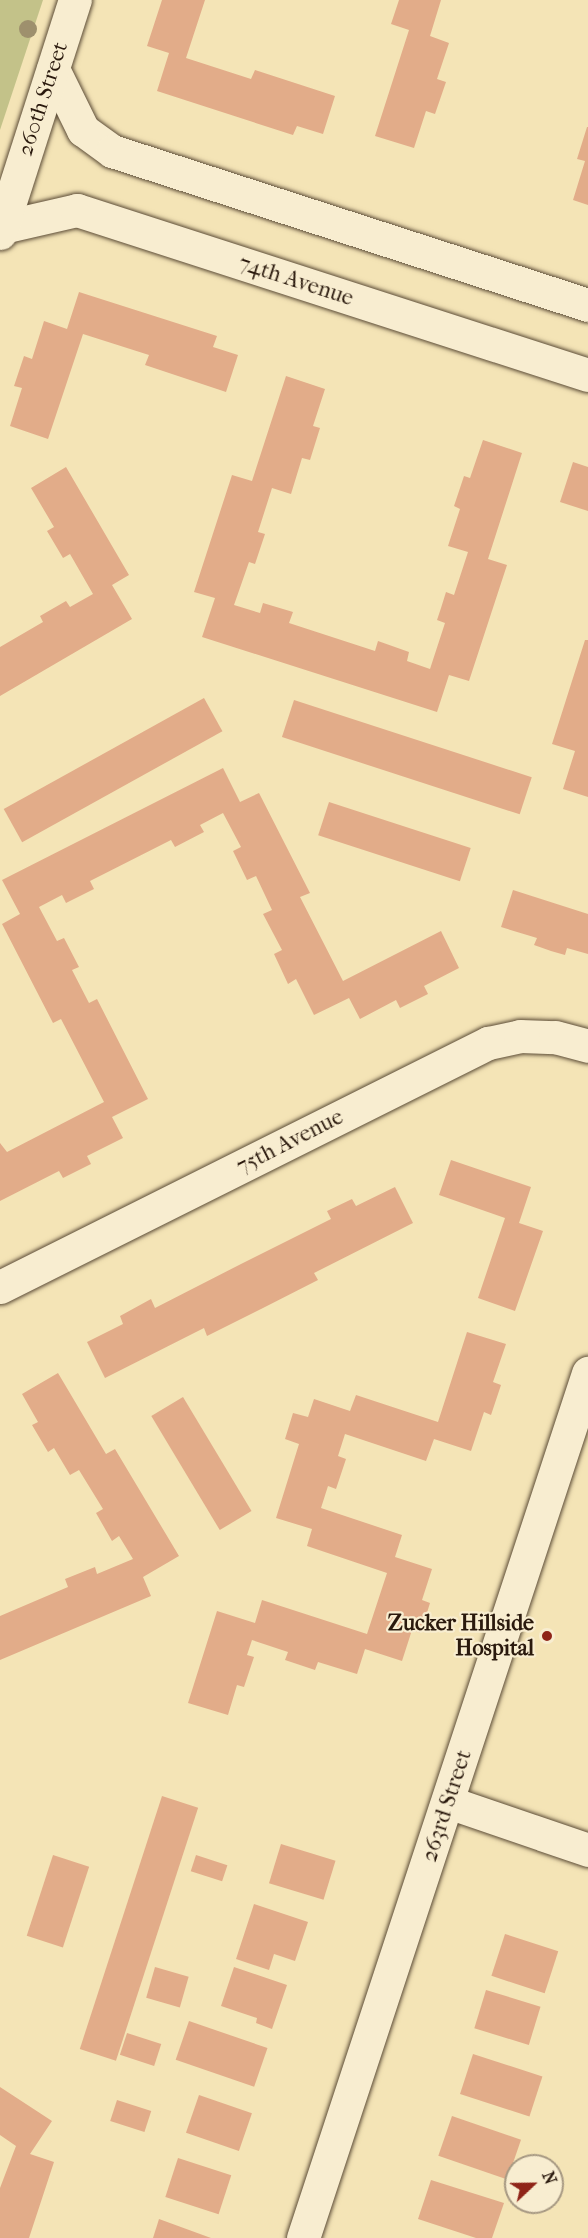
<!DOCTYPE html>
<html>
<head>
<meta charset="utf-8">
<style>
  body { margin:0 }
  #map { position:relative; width:588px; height:2238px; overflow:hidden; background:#f4e4b6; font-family:"IM FELL French Canon",serif }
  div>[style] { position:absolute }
  .green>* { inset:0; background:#c3c289 }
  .building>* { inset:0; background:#e2ac89; transform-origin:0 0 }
  .roads { filter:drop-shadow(0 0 2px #5c4c37) drop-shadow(0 0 2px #5c4c37) }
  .minor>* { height:33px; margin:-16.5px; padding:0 16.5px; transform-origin:16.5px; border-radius:16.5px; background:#f8edd0 }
  .trees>* { width:18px; height:18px; margin:-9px; border-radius:50%; background:#9e906d }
  .dots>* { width:16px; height:16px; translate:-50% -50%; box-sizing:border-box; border:3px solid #f8edd0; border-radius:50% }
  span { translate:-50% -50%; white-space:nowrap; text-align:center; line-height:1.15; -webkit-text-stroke:4.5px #f8edd0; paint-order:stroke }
  .street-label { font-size:22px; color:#2a190d }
  .poi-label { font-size:22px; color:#2a190d; font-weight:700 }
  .right { translate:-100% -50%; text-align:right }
  .north { position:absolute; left:504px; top:2154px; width:60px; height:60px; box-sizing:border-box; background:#f8edd0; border:2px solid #a69882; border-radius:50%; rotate:68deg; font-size:16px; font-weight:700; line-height:24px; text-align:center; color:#2a190d }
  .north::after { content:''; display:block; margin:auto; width:21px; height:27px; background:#8f2418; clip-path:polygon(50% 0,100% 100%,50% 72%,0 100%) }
</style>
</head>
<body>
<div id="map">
  <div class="green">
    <div style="clip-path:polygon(0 0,43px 0,0 130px)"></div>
  </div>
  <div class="building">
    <div style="clip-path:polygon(162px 0,205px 0,186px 58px,251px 79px,255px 70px,335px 96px,323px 134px,297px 126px,293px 135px,157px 91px,169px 53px,147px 46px)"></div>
    <div style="clip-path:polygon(399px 0,441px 0,430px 36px,449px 43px,437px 79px,446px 82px,435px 114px,426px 111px,414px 148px,375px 136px,409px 30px,391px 24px)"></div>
    <div style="clip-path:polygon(587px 127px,588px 127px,588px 205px,573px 200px,585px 161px,577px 159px)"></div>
    <div style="clip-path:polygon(79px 292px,217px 336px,213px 347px,238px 355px,226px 392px,145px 365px,149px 355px,83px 334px,48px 439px,10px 426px,22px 388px,14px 386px,24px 356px,32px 359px,44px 321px,67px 329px)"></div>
    <div style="clip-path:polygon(286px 376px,325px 389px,313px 426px,320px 428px,310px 460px,302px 458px,291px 494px,272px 488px,258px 532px,265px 534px,255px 564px,249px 562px,234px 605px,260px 613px,263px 603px,293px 612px,289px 623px,375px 651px,378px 641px,409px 652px,407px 661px,430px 669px,445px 623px,437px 620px,441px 608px,446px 592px,454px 595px,468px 552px,448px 546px,460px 509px,454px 506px,464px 476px,470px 478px,483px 440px,522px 453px,488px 559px,507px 565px,469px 681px,449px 675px,437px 712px,202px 637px,215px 598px,194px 592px,232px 475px,252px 481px)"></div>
    <div style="clip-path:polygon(573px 462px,588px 467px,588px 511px,560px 502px)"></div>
    <div style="clip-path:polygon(66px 467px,129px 575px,112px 585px,132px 619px,0 696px,0 647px,43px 622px,40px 616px,66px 601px,70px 607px,93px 594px,70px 554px,63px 558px,47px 531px,54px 527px,31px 488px)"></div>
    <div style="clip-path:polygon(585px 640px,588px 640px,588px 797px,563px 789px,575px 751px,552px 744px)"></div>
    <div style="left:204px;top:698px;width:38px;height:229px;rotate:61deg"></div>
    <div style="left:294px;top:700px;width:250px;height:39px;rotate:18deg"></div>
    <div style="clip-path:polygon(223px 768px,240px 802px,259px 793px,310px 893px,300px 897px,343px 981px,441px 931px,459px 968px,424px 986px,428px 994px,400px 1008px,396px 1000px,360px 1019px,349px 998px,314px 1015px,296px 979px,288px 984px,274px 954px,282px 950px,263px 914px,272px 910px,256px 876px,247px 880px,233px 851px,241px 847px,223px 813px,200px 825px,204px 832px,175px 847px,171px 840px,90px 881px,94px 889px,66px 903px,62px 895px,39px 907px,57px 941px,64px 938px,79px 967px,72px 970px,89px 1003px,97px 999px,148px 1099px,112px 1117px,123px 1138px,87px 1156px,91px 1164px,63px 1178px,59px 1171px,0 1201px,0 1143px,7px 1152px,104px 1102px,61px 1019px,53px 1023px,2px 924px,20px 914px,2px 880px)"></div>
    <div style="left:329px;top:802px;width:149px;height:35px;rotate:18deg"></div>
    <div style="clip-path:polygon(513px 890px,588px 914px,588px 954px,567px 948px,565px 955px,551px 951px,534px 945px,537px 938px,501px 927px)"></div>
    <div style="clip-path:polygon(451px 1160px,531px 1187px,519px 1223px,543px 1231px,515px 1311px,478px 1298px,505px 1218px,439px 1195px)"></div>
    <div style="clip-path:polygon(395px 1187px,413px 1223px,314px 1273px,318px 1280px,263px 1308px,207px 1336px,204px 1328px,105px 1378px,87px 1342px,123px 1324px,120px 1316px,151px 1299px,155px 1308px,241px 1264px,331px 1219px,327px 1211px,352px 1199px,356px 1206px)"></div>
    <div style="clip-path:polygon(467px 1332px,506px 1344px,493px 1382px,501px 1385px,491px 1415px,484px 1412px,471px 1451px,434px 1439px,426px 1461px,345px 1434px,338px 1456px,346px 1459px,336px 1489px,328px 1486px,321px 1508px,402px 1535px,395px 1557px,432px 1569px,422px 1600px,430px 1603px,425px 1619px,420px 1633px,412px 1630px,402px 1661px,365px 1649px,357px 1674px,318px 1662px,315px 1670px,285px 1660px,288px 1652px,252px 1640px,247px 1655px,254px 1657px,244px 1687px,237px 1685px,228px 1715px,188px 1703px,217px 1611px,255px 1623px,262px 1600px,367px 1634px,387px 1573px,307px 1546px,312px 1529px,276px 1518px,299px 1444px,285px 1439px,293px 1413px,308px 1417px,314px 1399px,350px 1411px,356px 1395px,438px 1422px)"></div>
    <div style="clip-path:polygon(58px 1373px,106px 1454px,115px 1449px,179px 1556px,143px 1577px,151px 1596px,0 1660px,0 1616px,68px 1587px,65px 1579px,95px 1567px,97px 1574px,133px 1559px,119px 1536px,112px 1541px,96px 1513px,103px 1509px,79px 1470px,70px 1475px,54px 1448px,48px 1452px,32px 1425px,38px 1422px,22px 1394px)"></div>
    <div style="left:183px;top:1397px;width:133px;height:37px;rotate:59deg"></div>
    <div style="left:162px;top:1796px;width:38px;height:266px;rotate:18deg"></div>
    <div style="left:281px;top:1844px;width:57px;height:41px;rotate:17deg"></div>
    <div style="left:53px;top:1855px;width:38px;height:85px;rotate:18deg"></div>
    <div style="left:196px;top:1855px;width:33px;height:17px;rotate:18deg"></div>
    <div style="clip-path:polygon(254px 1904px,308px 1922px,295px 1961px,274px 1954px,269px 1970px,236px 1959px)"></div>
    <div style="left:505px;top:1934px;width:56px;height:44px;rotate:18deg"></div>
    <div style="left:155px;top:1967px;width:35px;height:32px;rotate:16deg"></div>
    <div style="clip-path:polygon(234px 1967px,287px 1985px,272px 2029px,256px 2023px,257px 2018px,221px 2006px)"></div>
    <div style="left:486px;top:1990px;width:57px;height:40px;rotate:17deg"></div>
    <div style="left:189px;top:2021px;width:83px;height:41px;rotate:19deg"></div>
    <div style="left:127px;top:2033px;width:36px;height:23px;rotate:18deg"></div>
    <div style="left:473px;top:2054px;width:73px;height:42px;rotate:18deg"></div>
    <div style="clip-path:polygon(0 2087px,52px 2121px,30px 2154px,54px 2162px,29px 2238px,0 2238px,0 2188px,16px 2146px,0 2135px)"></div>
    <div style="left:199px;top:2095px;width:56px;height:40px;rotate:19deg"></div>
    <div style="left:117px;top:2100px;width:36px;height:22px;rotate:18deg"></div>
    <div style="left:452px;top:2116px;width:73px;height:42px;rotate:19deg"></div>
    <div style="left:178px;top:2158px;width:56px;height:41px;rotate:18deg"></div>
    <div style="clip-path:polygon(431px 2180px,504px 2203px,492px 2238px,476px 2238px,418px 2219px)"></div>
    <div style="clip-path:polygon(159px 2219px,211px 2238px,153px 2238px)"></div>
  </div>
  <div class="roads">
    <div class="minor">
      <div style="left:53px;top:69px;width:68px;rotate:63.8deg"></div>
      <div style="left:83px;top:130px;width:36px;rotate:36deg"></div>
      <div style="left:112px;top:151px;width:500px;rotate:17.93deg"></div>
      <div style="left:3px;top:227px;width:76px;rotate:-12.9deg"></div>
      <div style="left:77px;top:210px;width:537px;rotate:17.9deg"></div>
      <div style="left:0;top:233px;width:245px;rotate:-72.2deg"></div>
      <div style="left:0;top:1287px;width:546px;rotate:-26.57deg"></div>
      <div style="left:488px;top:1043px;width:33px;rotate:-12deg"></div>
      <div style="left:520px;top:1036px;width:35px;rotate:2deg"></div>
      <div style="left:555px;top:1037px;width:34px;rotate:15deg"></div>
      <div style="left:448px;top:1802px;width:148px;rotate:18.9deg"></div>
      <div style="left:303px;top:2238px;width:911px;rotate:-71.76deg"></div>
    </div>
  </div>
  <div class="trees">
    <div style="left:28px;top:29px"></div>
  </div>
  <div class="dots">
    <div style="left:547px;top:1636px;background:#8f2418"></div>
  </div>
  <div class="street-label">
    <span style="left:43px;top:99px;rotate:-72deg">260th Street</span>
    <span style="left:296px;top:281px;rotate:18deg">74th Avenue</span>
    <span style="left:290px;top:1142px;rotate:-27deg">75th Avenue</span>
    <span style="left:447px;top:1806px;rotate:-72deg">263rd Street</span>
  </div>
  <div class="poi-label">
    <span class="right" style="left:534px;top:1636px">Zucker Hillside<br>Hospital</span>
  </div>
  <div class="north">N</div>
</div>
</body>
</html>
